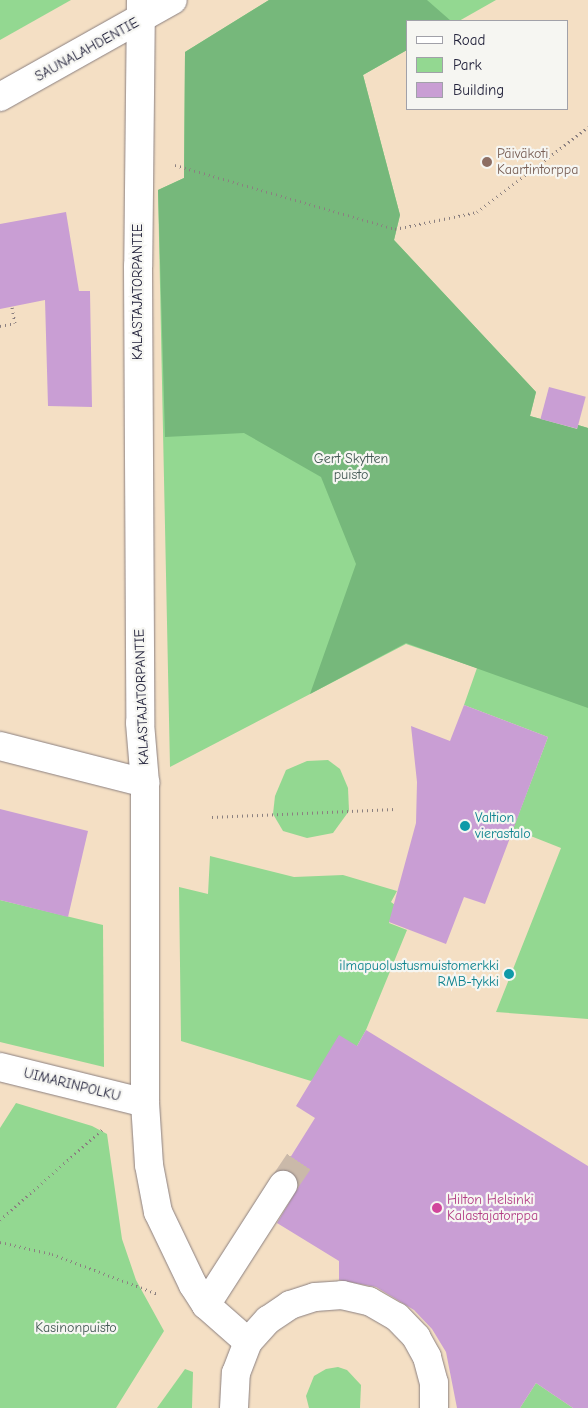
<!DOCTYPE html>
<html>
<head>
<meta charset="utf-8">
<style>
  body { margin:0 }
  #map { position:relative; width:588px; height:1408px; overflow:hidden; background:#f4dfc4; font-family:"Comic Neue",sans-serif }
  div>[style] { position:absolute }
  .green>* { inset:0; background:#93d891 }
  .forest>* { inset:0; background:#76b87b }
  .building>* { inset:0; background:#c99ed4; transform-origin:0 0 }
  .minor-tunnel>* { height:28px; margin-top:-14px; transform-origin:0; background:repeating-linear-gradient(90deg,#cab9a9 0 28px,transparent 0 42px) }
  .path>* { height:3px; margin-top:-1.5px; transform-origin:0; background:repeating-linear-gradient(90deg,#8b8080 0 1px,transparent 0 5px) }
  .roads { filter:drop-shadow(0 0 1px #8b8080) drop-shadow(0 0 1px #8b8080) }
  .minor>* { height:28px; margin:-14px; padding:0 14px; transform-origin:14px; border-radius:14px; background:#fff }
  .dots>* { width:14px; height:14px; translate:-50% -50%; box-sizing:border-box; border:2px solid #f6f6f2; border-radius:50% }
  span { translate:-50% -50%; white-space:nowrap; text-align:center; line-height:1.15; -webkit-text-stroke:4.5px #f6f6f2; paint-order:stroke }
  .street-label { font-size:14px; color:#22223b }
  .education-label { font-size:14px; color:#785e54 }
  .left { translate:0 -50%; text-align:left }
  .park-label { font-size:14px; color:#445955 }
  .culture-label { font-size:14px; color:#0d838f }
  .right { translate:-100% -50%; text-align:right }
  .hotel-label { font-size:14px; color:#b23c85 }
  .legend { position:absolute; left:406px; top:20px; width:162px; height:90px; box-sizing:border-box; background:#f6f6f2; border:1px solid #a1a1a9; margin:0; padding:6px 9px; list-style:none; font-size:15px; color:#22223b }
  .legend li { display:flex; align-items:center; gap:10px; height:25px }
  .legend b { width:25px; border:1px solid #a1a1a9 }
</style>
</head>
<body>
<div id="map">
  <div class="green">
    <div style="clip-path:polygon(0 0,71px 0,0 40px)"></div>
    <div style="clip-path:polygon(269px 0,496px 0,459px 21px,407px 21px,407px 50px,363px 75px,400px 215px,394px 240px,536px 392px,530px 416px,577px 429px,578px 425px,588px 428px,588px 1019px,496px 1012px,561px 848px,513px 829px,548px 737px,464px 705px,477px 668px,406px 644px,170px 767px,158px 190px,184px 178px,185px 52px)"></div>
    <div style="clip-path:polygon(328px 760px,340px 769px,348px 788px,349px 811px,333px 833px,307px 838px,283px 831px,273px 814px,275px 796px,286px 770px,307px 761px)"></div>
    <div style="clip-path:polygon(210px 856px,294px 877px,343px 875px,397px 891px,391px 902px,395px 905px,389px 923px,407px 930px,366px 1030px,357px 1046px,311px 1081px,181px 1041px,179px 887px,208px 894px)"></div>
    <div style="clip-path:polygon(0 900px,103px 925px,104px 1067px,0 1042px)"></div>
    <div style="clip-path:polygon(16px 1103px,92px 1126px,107px 1134px,122px 1239px,136px 1280px,164px 1331px,116px 1408px,0 1408px,0 1128px)"></div>
    <div style="clip-path:polygon(338px 1367px,347px 1370px,361px 1385px,360px 1408px,309px 1408px,306px 1396px,314px 1376px,326px 1369px)"></div>
    <div style="clip-path:polygon(185px 1369px,193px 1372px,192px 1408px,157px 1408px)"></div>
    <div style="clip-path:polygon(536px 1383px,573px 1408px,520px 1408px)"></div>
  </div>
  <div class="forest">
    <div style="clip-path:polygon(269px 0,427px 0,451px 21px,407px 21px,407px 50px,363px 75px,400px 215px,394px 240px,536px 392px,530px 416px,577px 429px,578px 425px,588px 428px,588px 708px,406px 643px,310px 694px,356px 564px,321px 477px,244px 433px,165px 437px,158px 190px,184px 178px,185px 52px)"></div>
  </div>
  <div class="building">
    <div style="clip-path:polygon(66px 212px,79px 291px,90px 291px,92px 407px,48px 406px,45px 300px,0 309px,0 224px)"></div>
    <div style="left:549px;top:387px;width:38px;height:33px;rotate:15deg"></div>
    <div style="clip-path:polygon(464px 705px,548px 737px,485px 904px,464px 897px,446px 944px,389px 922px,416px 823px,417px 782px,411px 726px,450px 741px)"></div>
    <div style="clip-path:polygon(0 809px,88px 831px,68px 917px,0 900px)"></div>
    <div style="clip-path:polygon(366px 1030px,588px 1166px,588px 1408px,573px 1408px,536px 1383px,520px 1408px,457px 1408px,446px 1352px,432px 1329px,414px 1310px,376px 1287px,339px 1280px,339px 1261px,277px 1223px,299px 1186px,292px 1172px,283px 1169px,315px 1118px,296px 1106px,339px 1035px,357px 1046px)"></div>
  </div>
  <div class="minor-tunnel">
    <div style="left:283px;top:1185px;width:30px;rotate:-56deg"></div>
  </div>
  <div class="path">
    <div style="left:175px;top:165px;width:229px;rotate:16.2deg"></div>
    <div style="left:395px;top:229px;width:84px;rotate:-11.7deg"></div>
    <div style="left:477px;top:212px;width:140px;rotate:-37.4deg"></div>
    <div style="left:0;top:326px;width:15px;rotate:-11deg"></div>
    <div style="left:15px;top:323px;width:16px;rotate:-101deg"></div>
    <div style="left:212px;top:817px;width:183px;rotate:-2.5deg"></div>
    <div style="left:0;top:1220px;width:137px;rotate:-41.5deg"></div>
    <div style="left:0;top:1242px;width:53px;rotate:13deg"></div>
    <div style="left:52px;top:1254px;width:113px;rotate:20.7deg"></div>
  </div>
  <div class="roads">
    <div class="minor">
      <div style="left:141px;top:0;width:266px;rotate:90.6deg"></div>
      <div style="left:138px;top:266px;width:457px;rotate:89.7deg"></div>
      <div style="left:140px;top:723px;width:60px;rotate:85.2deg"></div>
      <div style="left:145px;top:783px;width:320px;rotate:90deg"></div>
      <div style="left:145px;top:1103px;width:62px;rotate:86.3deg"></div>
      <div style="left:149px;top:1165px;width:48px;rotate:79.2deg"></div>
      <div style="left:158px;top:1212px;width:81px;rotate:64.4deg"></div>
      <div style="left:193px;top:1285px;width:24px;rotate:57deg"></div>
      <div style="left:206px;top:1305px;width:56px;rotate:41.4deg"></div>
      <div style="left:0;top:97px;width:198px;rotate:-29.3deg"></div>
      <div style="left:0;top:746px;width:150px;rotate:14.3deg"></div>
      <div style="left:0;top:1067px;width:149px;rotate:13.9deg"></div>
      <div style="left:206px;top:1305px;width:143px;rotate:-57.3deg"></div>
      <div style="left:234px;top:1408px;width:35px;rotate:-87deg"></div>
      <div style="left:236px;top:1373px;width:33px;rotate:-69deg"></div>
      <div style="left:248px;top:1342px;width:30px;rotate:-48deg"></div>
      <div style="left:268px;top:1320px;width:27px;rotate:-34deg"></div>
      <div style="left:290px;top:1305px;width:26px;rotate:-18deg"></div>
      <div style="left:315px;top:1297px;width:27px;rotate:-4deg"></div>
      <div style="left:342px;top:1295px;width:28px;rotate:13deg"></div>
      <div style="left:369px;top:1301px;width:32px;rotate:30deg"></div>
      <div style="left:397px;top:1317px;width:28px;rotate:46deg"></div>
      <div style="left:416px;top:1337px;width:23px;rotate:61deg"></div>
      <div style="left:427px;top:1357px;width:27px;rotate:75deg"></div>
      <div style="left:434px;top:1383px;width:25px;rotate:90deg"></div>
    </div>
  </div>
  <div class="dots">
    <div style="left:487px;top:162px;background:#8d6e63"></div>
    <div style="left:465px;top:826px;background:#0f9aa8"></div>
    <div style="left:509px;top:974px;background:#0f9aa8"></div>
    <div style="left:437px;top:1208px;background:#d1479c"></div>
  </div>
  <div class="street-label">
    <span style="left:87px;top:50px;rotate:-29deg">SAUNALAHDENTIE</span>
    <span style="left:138px;top:292px;rotate:-90deg">KALASTAJATORPANTIE</span>
    <span style="left:142px;top:697px;rotate:-92deg">KALASTAJATORPANTIE</span>
    <span style="left:72px;top:1085px;rotate:14deg">UIMARINPOLKU</span>
  </div>
  <div class="education-label">
    <span class="left" style="left:497px;top:162px">Päiväkoti<br>Kaartintorppa</span>
  </div>
  <div class="park-label">
    <span style="left:351px;top:467px">Gert Skytten<br>puisto</span>
    <span style="left:76px;top:1328px">Kasinonpuisto</span>
  </div>
  <div class="culture-label">
    <span class="left" style="left:475px;top:826px">Valtion<br>vierastalo</span>
    <span class="right" style="left:499px;top:974px">ilmapuolustusmuistomerkki<br>RMB-tykki</span>
  </div>
  <div class="hotel-label">
    <span class="left" style="left:447px;top:1208px">Hilton Helsinki<br>Kalastajatorppa</span>
  </div>
  <ul class="legend">
  <li><b style="height:6px;background:#fff"></b>Road</li>
  <li><b style="height:14px;background:#93d891"></b>Park</li>
  <li><b style="height:14px;background:#c99ed4"></b>Building</li>
  </ul>
</div>
</body>
</html>
